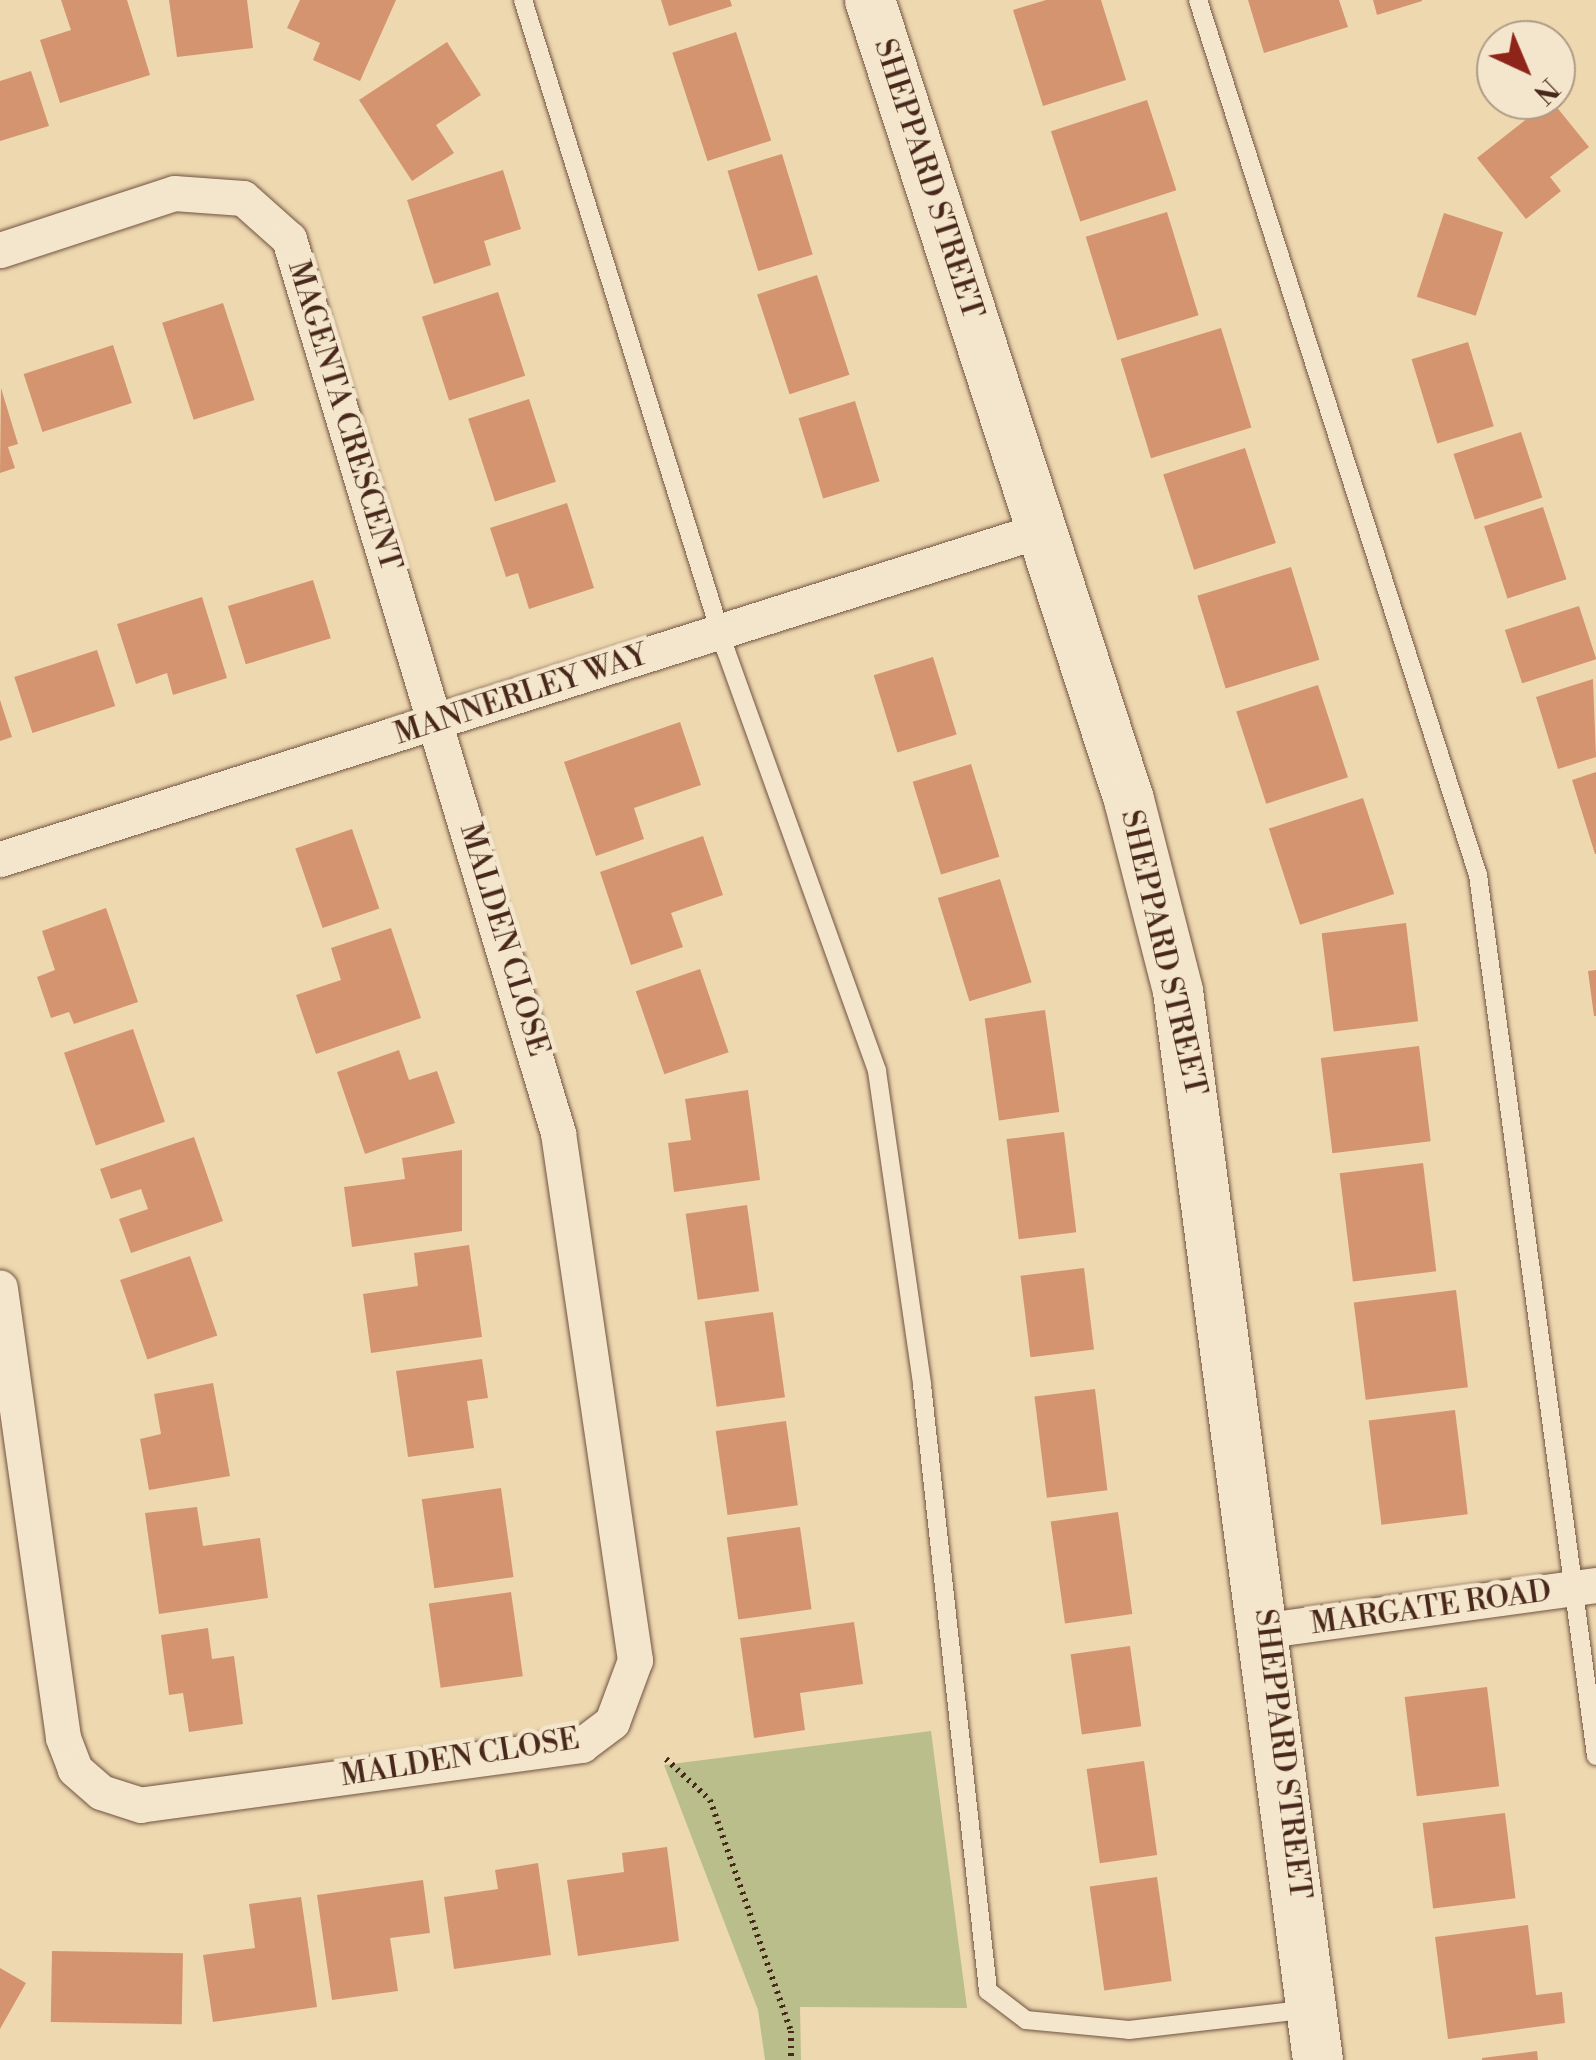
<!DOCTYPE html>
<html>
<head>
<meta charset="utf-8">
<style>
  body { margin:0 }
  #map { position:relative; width:1596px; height:2060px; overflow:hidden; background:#eed8b0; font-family:"Libre Bodoni",serif }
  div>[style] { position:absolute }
  .green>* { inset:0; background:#babe8a }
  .building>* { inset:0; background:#d59470; transform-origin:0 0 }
  .path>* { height:6px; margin-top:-3px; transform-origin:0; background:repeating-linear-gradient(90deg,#49281c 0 2.5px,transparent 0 7.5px) }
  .roads { filter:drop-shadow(0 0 2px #725441) drop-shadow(0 0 2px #725441) }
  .lane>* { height:18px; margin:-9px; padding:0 9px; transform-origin:9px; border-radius:9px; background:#f4e6cc }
  .street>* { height:35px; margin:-17.5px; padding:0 17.5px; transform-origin:17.5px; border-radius:17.5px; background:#f4e6cc }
  .secondary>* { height:50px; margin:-25px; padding:0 25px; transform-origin:25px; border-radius:25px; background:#f4e6cc }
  span { translate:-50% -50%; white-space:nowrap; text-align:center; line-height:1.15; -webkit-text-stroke:9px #f4e6cc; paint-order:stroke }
  .street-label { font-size:30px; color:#49281c }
  .north { position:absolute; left:1476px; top:20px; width:100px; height:100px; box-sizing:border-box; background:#f4e6cc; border:2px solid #b09a86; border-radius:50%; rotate:136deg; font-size:28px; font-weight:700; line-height:40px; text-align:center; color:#49281c }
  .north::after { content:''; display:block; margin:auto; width:35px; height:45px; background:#8f2418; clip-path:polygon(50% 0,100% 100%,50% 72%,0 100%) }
</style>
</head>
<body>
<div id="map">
  <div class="green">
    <div style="clip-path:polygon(931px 1731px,967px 2008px,800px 2007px,801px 2060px,765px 2060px,758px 2010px,664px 1765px)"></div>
  </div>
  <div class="building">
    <div style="clip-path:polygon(61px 0,127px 0,150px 75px,60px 103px,40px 40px,71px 30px)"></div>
    <div style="clip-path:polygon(169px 0,247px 0,253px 48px,177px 57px)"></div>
    <div style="clip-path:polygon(300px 0,396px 0,360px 81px,313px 60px,320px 43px,287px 28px)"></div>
    <div style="clip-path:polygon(661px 0,730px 0,732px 6px,669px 26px)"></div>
    <div style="clip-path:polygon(1046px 0,1101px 0,1126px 80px,1043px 106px,1013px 10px)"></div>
    <div style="clip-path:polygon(1248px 0,1339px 0,1348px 27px,1264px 53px)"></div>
    <div style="clip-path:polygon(1373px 0,1422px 0,1422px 1px,1377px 15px)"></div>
    <div style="left:736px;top:32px;width:114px;height:67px;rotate:72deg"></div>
    <div style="clip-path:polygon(447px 42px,481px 95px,436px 125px,454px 153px,412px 181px,359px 100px)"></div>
    <div style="clip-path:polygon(31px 71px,49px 126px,0 141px,0 81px)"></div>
    <div style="left:1147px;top:100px;width:95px;height:101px;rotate:72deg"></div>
    <div style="clip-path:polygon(1551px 100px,1589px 147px,1550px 177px,1561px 191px,1526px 219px,1477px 158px)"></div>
    <div style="left:782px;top:154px;width:105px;height:57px;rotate:73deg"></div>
    <div style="clip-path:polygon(503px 170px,521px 229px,484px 241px,491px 265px,434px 284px,407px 200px)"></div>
    <div style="left:1167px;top:212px;width:108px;height:85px;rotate:73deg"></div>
    <div style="left:1444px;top:213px;width:62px;height:88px;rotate:18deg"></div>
    <div style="left:817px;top:275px;width:105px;height:63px;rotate:72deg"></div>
    <div style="left:498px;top:292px;width:88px;height:80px;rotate:72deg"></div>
    <div style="left:223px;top:303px;width:102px;height:64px;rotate:72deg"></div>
    <div style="left:1221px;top:328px;width:104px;height:105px;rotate:73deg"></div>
    <div style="left:1468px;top:342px;width:88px;height:59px;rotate:73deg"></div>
    <div style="left:113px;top:345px;width:61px;height:94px;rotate:72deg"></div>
    <div style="clip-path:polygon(1px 388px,18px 444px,8px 447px,15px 468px,0 473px)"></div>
    <div style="left:529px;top:399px;width:87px;height:64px;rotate:72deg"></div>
    <div style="left:855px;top:401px;width:84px;height:59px;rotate:73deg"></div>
    <div style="left:1521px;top:432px;width:69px;height:71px;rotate:72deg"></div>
    <div style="left:1245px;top:448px;width:100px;height:86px;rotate:72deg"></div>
    <div style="clip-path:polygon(567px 503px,594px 588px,529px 609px,518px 573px,506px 577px,490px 528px)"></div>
    <div style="left:1543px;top:507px;width:76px;height:62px;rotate:72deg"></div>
    <div style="left:1291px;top:567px;width:97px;height:98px;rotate:73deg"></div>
    <div style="left:313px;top:580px;width:61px;height:89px;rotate:73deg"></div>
    <div style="clip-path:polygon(202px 597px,227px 678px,173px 695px,167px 673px,136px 684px,117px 624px)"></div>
    <div style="left:1579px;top:606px;width:56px;height:78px;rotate:72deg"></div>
    <div style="left:97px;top:650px;width:59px;height:87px;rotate:72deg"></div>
    <div style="left:933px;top:657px;width:81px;height:62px;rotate:73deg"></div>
    <div style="clip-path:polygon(1593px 679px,1596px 757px,1558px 769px,1536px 697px)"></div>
    <div style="left:1318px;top:685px;width:97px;height:86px;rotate:72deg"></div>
    <div style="clip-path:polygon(0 700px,12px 737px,0 741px)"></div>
    <div style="clip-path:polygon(680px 722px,701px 785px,634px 808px,644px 839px,596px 856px,564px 762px)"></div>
    <div style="left:971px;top:764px;width:97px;height:61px;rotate:73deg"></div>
    <div style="clip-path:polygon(1596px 772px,1596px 854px,1595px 854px,1572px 780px)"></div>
    <div style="left:1363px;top:798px;width:101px;height:99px;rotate:72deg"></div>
    <div style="left:352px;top:829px;width:84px;height:60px;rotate:71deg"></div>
    <div style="clip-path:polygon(703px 836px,723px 895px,671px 913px,683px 947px,631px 965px,600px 872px)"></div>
    <div style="left:1000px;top:879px;width:108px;height:65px;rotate:73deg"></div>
    <div style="clip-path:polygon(106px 908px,138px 1002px,74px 1024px,69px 1012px,51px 1018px,37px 977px,55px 970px,42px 931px)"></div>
    <div style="left:1406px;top:923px;width:99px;height:85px;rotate:83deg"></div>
    <div style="clip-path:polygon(391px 928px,421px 1018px,316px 1054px,296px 995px,341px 980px,331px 948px)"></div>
    <div style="left:700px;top:969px;width:88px;height:68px;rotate:71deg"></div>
    <div style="clip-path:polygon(1596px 970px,1596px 1016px,1594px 1016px,1588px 971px)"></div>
    <div style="left:1045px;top:1010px;width:103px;height:61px;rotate:82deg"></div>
    <div style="left:133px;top:1029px;width:98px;height:73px;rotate:71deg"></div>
    <div style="left:1419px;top:1046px;width:96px;height:99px;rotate:83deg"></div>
    <div style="clip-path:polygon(399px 1050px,409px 1080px,437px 1071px,455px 1123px,365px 1154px,337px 1072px)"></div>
    <div style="clip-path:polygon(748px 1090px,760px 1180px,674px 1192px,668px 1143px,691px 1140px,685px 1099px)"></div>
    <div style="left:1064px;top:1132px;width:101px;height:58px;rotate:83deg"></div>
    <div style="clip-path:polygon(194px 1137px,223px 1221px,131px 1253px,119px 1219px,148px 1209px,141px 1189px,111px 1199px,100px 1169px)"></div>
    <div style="clip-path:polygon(462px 1150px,462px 1231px,352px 1247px,344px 1187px,405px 1179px,402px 1158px)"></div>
    <div style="left:1423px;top:1163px;width:109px;height:84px;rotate:83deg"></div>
    <div style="left:747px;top:1205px;width:87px;height:62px;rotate:82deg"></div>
    <div style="clip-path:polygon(469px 1245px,482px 1337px,371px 1353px,363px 1294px,418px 1286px,414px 1253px)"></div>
    <div style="left:190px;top:1256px;width:84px;height:74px;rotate:71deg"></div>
    <div style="left:1084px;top:1268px;width:82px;height:64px;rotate:83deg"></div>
    <div style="left:1456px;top:1290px;width:98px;height:103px;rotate:83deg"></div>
    <div style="left:773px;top:1312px;width:86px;height:69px;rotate:82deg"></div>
    <div style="clip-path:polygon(482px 1359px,488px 1398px,467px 1401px,474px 1448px,408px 1457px,396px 1371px)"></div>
    <div style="clip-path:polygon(213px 1383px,230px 1476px,149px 1490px,140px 1439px,161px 1434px,154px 1394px)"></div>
    <div style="left:1095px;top:1389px;width:102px;height:61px;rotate:83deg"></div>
    <div style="left:1455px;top:1410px;width:105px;height:87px;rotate:83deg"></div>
    <div style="left:786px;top:1421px;width:85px;height:71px;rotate:82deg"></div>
    <div style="left:501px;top:1488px;width:90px;height:80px;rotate:82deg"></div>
    <div style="clip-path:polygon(197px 1507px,203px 1546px,260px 1538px,268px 1598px,159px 1614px,145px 1513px)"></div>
    <div style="left:1118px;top:1512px;width:103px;height:68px;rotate:82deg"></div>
    <div style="left:800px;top:1527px;width:83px;height:74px;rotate:82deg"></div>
    <div style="left:511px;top:1592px;width:85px;height:83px;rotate:82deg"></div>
    <div style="clip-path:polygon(854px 1622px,863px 1684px,800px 1693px,805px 1730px,754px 1738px,740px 1638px)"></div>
    <div style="clip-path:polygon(208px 1628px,212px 1659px,234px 1656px,243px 1724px,189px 1732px,183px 1693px,169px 1695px,161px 1635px)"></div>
    <div style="left:1130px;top:1646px;width:81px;height:60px;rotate:82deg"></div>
    <div style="left:1487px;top:1687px;width:100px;height:83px;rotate:83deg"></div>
    <div style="left:1144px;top:1761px;width:95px;height:58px;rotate:82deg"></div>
    <div style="left:1505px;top:1813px;width:86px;height:83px;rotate:83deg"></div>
    <div style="clip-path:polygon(667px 1847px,679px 1941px,578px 1956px,567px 1880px,624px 1872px,622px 1853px)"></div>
    <div style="clip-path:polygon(538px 1863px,551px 1955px,454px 1969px,444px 1897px,498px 1889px,495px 1870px)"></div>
    <div style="left:1157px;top:1877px;width:105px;height:68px;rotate:82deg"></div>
    <div style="clip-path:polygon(423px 1880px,430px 1933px,390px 1938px,398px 1991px,332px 2000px,317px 1895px)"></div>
    <div style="clip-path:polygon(301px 1897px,317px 2007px,213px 2022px,203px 1955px,255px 1948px,249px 1904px)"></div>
    <div style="clip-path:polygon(1528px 1925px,1536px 1995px,1562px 1992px,1565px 2023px,1448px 2039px,1435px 1937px)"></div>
    <div style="left:52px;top:1951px;width:131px;height:71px;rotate:1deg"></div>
    <div style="clip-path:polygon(0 1968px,26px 1983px,0 2029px)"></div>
    <div style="clip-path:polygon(1537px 2051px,1538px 2060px,1482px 2060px,1482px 2058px)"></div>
  </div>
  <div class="path">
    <div style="left:666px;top:1759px;width:60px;rotate:43deg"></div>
    <div style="left:710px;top:1800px;width:245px;rotate:70.7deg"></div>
    <div style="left:791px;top:2031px;width:29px;rotate:90deg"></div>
  </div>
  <div class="roads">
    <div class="lane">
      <div style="left:523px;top:0;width:682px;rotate:72.68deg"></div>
      <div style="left:726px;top:651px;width:446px;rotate:70.2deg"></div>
      <div style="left:877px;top:1071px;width:317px;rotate:81.8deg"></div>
      <div style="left:922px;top:1385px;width:610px;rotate:83.78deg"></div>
      <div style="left:988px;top:1991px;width:48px;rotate:37.3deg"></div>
      <div style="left:1026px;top:2020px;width:103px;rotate:5.5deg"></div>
      <div style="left:1129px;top:2030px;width:183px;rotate:-6.6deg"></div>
      <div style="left:1198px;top:0;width:919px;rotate:72.26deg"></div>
      <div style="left:1478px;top:875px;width:889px;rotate:82.37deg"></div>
    </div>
    <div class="street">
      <div style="left:0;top:250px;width:183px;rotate:-18.1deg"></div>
      <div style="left:174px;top:193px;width:69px;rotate:4.1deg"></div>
      <div style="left:243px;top:198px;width:62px;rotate:41.7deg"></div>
      <div style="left:289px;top:239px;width:934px;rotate:73.25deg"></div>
      <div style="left:558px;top:1133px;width:533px;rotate:81.69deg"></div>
      <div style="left:635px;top:1660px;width:66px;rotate:110.4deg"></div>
      <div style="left:612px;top:1722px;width:38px;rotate:143deg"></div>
      <div style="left:582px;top:1745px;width:445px;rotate:172.3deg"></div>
      <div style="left:141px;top:1805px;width:42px;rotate:-162deg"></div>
      <div style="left:101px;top:1792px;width:35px;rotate:-139deg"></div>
      <div style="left:75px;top:1769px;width:34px;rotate:-111deg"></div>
      <div style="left:63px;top:1737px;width:454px;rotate:-98deg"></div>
      <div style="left:0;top:859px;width:1092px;rotate:-17.54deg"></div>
      <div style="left:1267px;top:1630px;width:332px;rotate:-7.8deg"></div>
    </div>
    <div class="secondary">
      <div style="left:870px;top:0;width:841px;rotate:72.06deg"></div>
      <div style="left:1129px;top:800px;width:197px;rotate:75.6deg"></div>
      <div style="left:1178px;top:991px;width:1078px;rotate:82.54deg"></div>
    </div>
  </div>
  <div class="street-label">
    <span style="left:928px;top:179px;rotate:72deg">SHEPPARD STREET</span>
    <span style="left:344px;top:416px;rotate:73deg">MAGENTA CRESCENT</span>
    <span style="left:521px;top:695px;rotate:-18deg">MANNERLEY WAY</span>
    <span style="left:504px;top:940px;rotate:73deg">MALDEN CLOSE</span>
    <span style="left:1163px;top:953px;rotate:77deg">SHEPPARD STREET</span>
    <span style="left:1431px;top:1608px;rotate:-8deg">MARGATE ROAD</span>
    <span style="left:1282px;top:1754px;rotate:83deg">SHEPPARD STREET</span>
    <span style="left:460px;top:1758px;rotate:-9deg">MALDEN CLOSE</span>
  </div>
  <div class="north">N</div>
</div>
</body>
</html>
